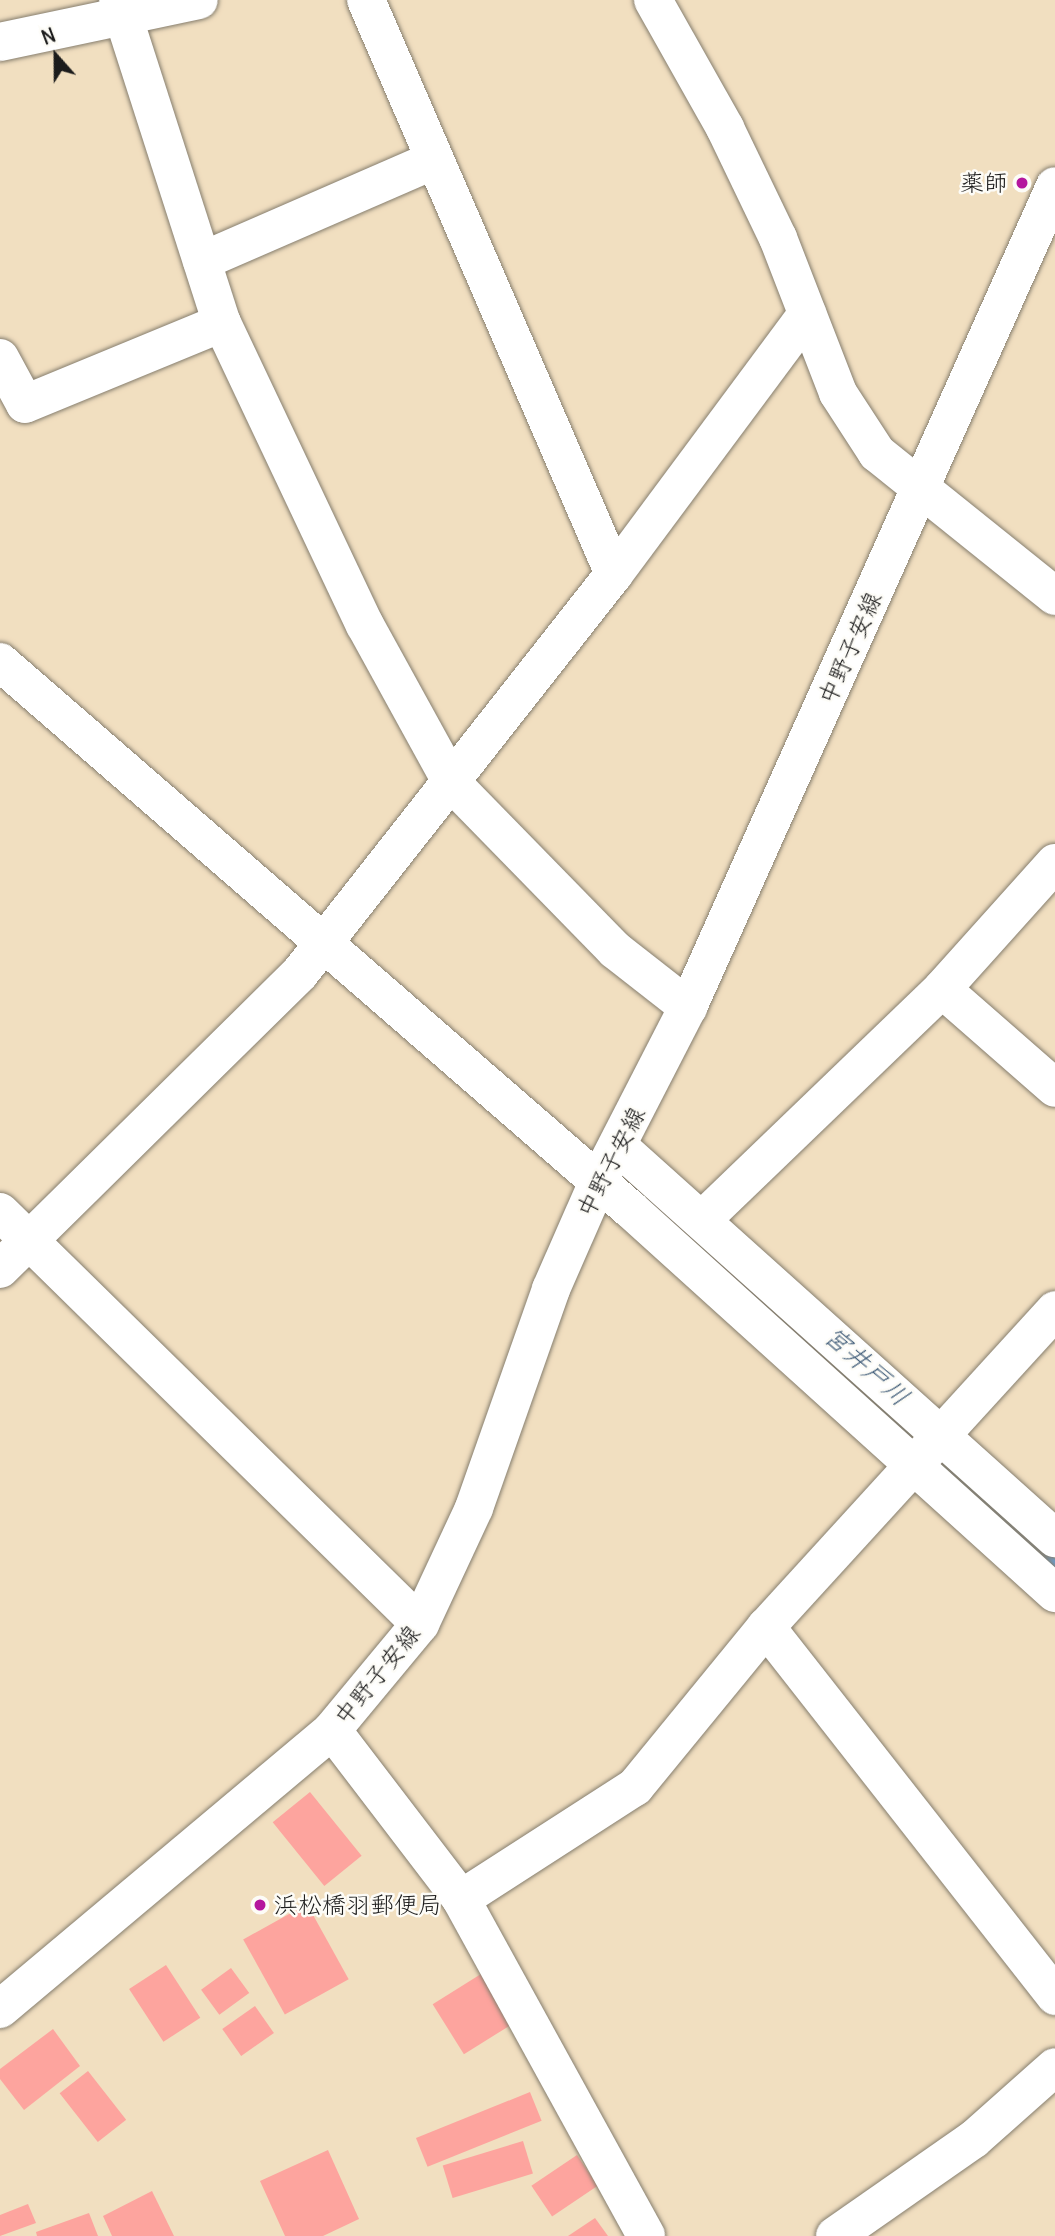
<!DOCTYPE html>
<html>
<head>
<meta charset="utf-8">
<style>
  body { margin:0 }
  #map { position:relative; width:1055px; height:2236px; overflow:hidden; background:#f1dfc0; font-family:Delius,"Klee One",sans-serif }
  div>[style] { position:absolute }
  .stream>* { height:10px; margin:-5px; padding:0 5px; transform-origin:5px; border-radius:5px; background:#69a1d7 }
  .building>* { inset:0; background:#fda49e; transform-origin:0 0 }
  .roads { filter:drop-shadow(0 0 2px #867e6e) drop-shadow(0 0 2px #867e6e) }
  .minor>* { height:38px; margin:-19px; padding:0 19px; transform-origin:19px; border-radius:19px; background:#fff }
  .major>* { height:38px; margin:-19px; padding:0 19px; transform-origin:19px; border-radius:19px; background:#fff }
  .dots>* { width:19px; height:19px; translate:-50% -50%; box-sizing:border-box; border:4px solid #fdfcf7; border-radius:50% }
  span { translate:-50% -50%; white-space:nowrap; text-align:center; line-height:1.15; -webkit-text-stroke:5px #fdfcf7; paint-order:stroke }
  .poi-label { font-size:24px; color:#1c1c1c }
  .right { translate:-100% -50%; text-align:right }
  .left { translate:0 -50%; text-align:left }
  .street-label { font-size:24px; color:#1c1c1c }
  .water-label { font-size:26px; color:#425e7a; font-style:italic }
  .north { position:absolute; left:21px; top:21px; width:70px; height:70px; -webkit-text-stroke:5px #fdfcf7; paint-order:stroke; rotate:339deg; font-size:19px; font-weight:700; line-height:28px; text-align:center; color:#1c1c1c }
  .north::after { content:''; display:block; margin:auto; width:24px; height:32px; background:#1c1c1c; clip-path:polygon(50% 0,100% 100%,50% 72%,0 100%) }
</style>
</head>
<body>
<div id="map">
  <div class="stream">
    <div style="left:704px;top:1250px;width:472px;rotate:41.9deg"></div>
  </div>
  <div class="building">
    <div style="left:310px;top:1792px;width:82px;height:48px;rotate:51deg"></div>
    <div style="left:307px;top:1904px;width:86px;height:73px;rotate:61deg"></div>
    <div style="left:166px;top:1965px;width:63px;height:44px;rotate:57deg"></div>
    <div style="left:231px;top:1968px;width:31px;height:37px;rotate:54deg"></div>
    <div style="left:481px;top:1974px;width:59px;height:57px;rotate:58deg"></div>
    <div style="left:255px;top:2006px;width:33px;height:40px;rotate:55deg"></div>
    <div style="clip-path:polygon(53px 2029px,80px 2066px,24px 2110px,0 2079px,0 2069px)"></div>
    <div style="left:88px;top:2071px;width:62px;height:36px;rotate:52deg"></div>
    <div style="left:530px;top:2092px;width:31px;height:123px;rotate:68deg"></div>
    <div style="left:523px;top:2141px;width:34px;height:84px;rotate:73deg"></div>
    <div style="clip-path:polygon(328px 2150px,359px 2219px,323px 2236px,285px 2236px,260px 2181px)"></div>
    <div style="left:577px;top:2155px;width:37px;height:55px;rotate:56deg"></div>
    <div style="clip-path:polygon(152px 2191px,174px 2236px,112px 2236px,103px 2216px)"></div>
    <div style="clip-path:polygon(28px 2204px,36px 2223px,0 2236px,0 2215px)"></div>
    <div style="clip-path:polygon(89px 2213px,98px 2236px,37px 2236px,36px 2232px)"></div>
    <div style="clip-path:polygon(595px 2218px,608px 2236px,568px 2236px)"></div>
  </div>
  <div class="roads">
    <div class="minor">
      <div style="left:118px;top:0;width:339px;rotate:72.2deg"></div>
      <div style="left:222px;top:323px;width:334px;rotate:64.7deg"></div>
      <div style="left:365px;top:625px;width:180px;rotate:61.2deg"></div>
      <div style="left:452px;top:783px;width:233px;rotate:45.7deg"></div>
      <div style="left:615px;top:950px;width:93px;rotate:38deg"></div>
      <div style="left:366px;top:0;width:625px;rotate:66.63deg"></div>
      <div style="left:653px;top:0;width:147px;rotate:60.6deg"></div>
      <div style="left:725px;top:128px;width:122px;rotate:64.3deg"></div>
      <div style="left:778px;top:238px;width:166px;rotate:68.8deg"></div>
      <div style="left:838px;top:393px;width:72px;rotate:57deg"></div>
      <div style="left:877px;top:453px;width:228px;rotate:38.8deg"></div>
      <div style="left:0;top:42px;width:203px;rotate:-11.9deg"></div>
      <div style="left:202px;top:261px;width:253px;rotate:-23.5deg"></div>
      <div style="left:0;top:358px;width:52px;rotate:61.5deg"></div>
      <div style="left:25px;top:404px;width:213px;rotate:-22.4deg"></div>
      <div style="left:0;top:662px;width:834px;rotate:40.97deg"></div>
      <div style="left:630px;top:1209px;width:573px;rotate:42.1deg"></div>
      <div style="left:1055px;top:863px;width:169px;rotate:131.9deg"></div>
      <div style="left:942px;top:989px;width:150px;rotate:41.2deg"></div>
      <div style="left:619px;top:1147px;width:586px;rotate:41.89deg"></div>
      <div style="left:0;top:1212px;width:588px;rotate:44.45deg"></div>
      <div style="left:703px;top:1219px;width:332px;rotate:-43.9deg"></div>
      <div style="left:0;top:1269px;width:421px;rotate:-44.6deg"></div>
      <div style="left:300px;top:973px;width:508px;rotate:-51.8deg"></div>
      <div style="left:614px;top:574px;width:324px;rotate:-53.4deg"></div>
      <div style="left:766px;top:1627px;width:469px;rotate:51.9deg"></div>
      <div style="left:332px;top:1730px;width:213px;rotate:52.6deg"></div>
      <div style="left:461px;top:1899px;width:207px;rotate:-32.8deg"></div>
      <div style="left:635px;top:1787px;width:207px;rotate:-50.7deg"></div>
      <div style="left:766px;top:1627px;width:429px;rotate:-47.6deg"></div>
      <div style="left:461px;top:1899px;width:384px;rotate:61.2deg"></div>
      <div style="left:835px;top:2236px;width:169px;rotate:-34.9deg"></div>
      <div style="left:974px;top:2139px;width:108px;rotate:-41.6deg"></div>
    </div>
    <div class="major">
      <div style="left:0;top:2009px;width:434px;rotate:-40deg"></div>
      <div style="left:332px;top:1730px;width:138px;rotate:-50.3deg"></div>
      <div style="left:420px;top:1624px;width:128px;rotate:-65deg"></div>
      <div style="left:474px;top:1508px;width:232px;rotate:-70.6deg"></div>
      <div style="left:551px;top:1289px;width:117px;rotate:-66.3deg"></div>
      <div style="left:598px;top:1182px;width:197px;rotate:-62.8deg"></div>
      <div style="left:688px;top:1007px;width:899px;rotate:-65.91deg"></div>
    </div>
  </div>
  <div class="dots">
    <div style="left:1022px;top:183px;background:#b5179e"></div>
    <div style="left:260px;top:1905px;background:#b5179e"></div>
  </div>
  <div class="poi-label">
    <span class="right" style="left:1008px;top:183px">薬師</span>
    <span class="left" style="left:274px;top:1905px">浜松橋羽郵便局</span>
  </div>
  <div class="street-label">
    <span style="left:850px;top:648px;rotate:-66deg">中野子安線</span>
    <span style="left:611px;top:1162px;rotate:-63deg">中野子安線</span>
    <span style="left:377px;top:1675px;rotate:-51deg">中野子安線</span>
  </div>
  <div class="water-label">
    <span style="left:867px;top:1366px;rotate:42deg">宮井戸川</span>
  </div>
  <div class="north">N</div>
</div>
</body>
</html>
